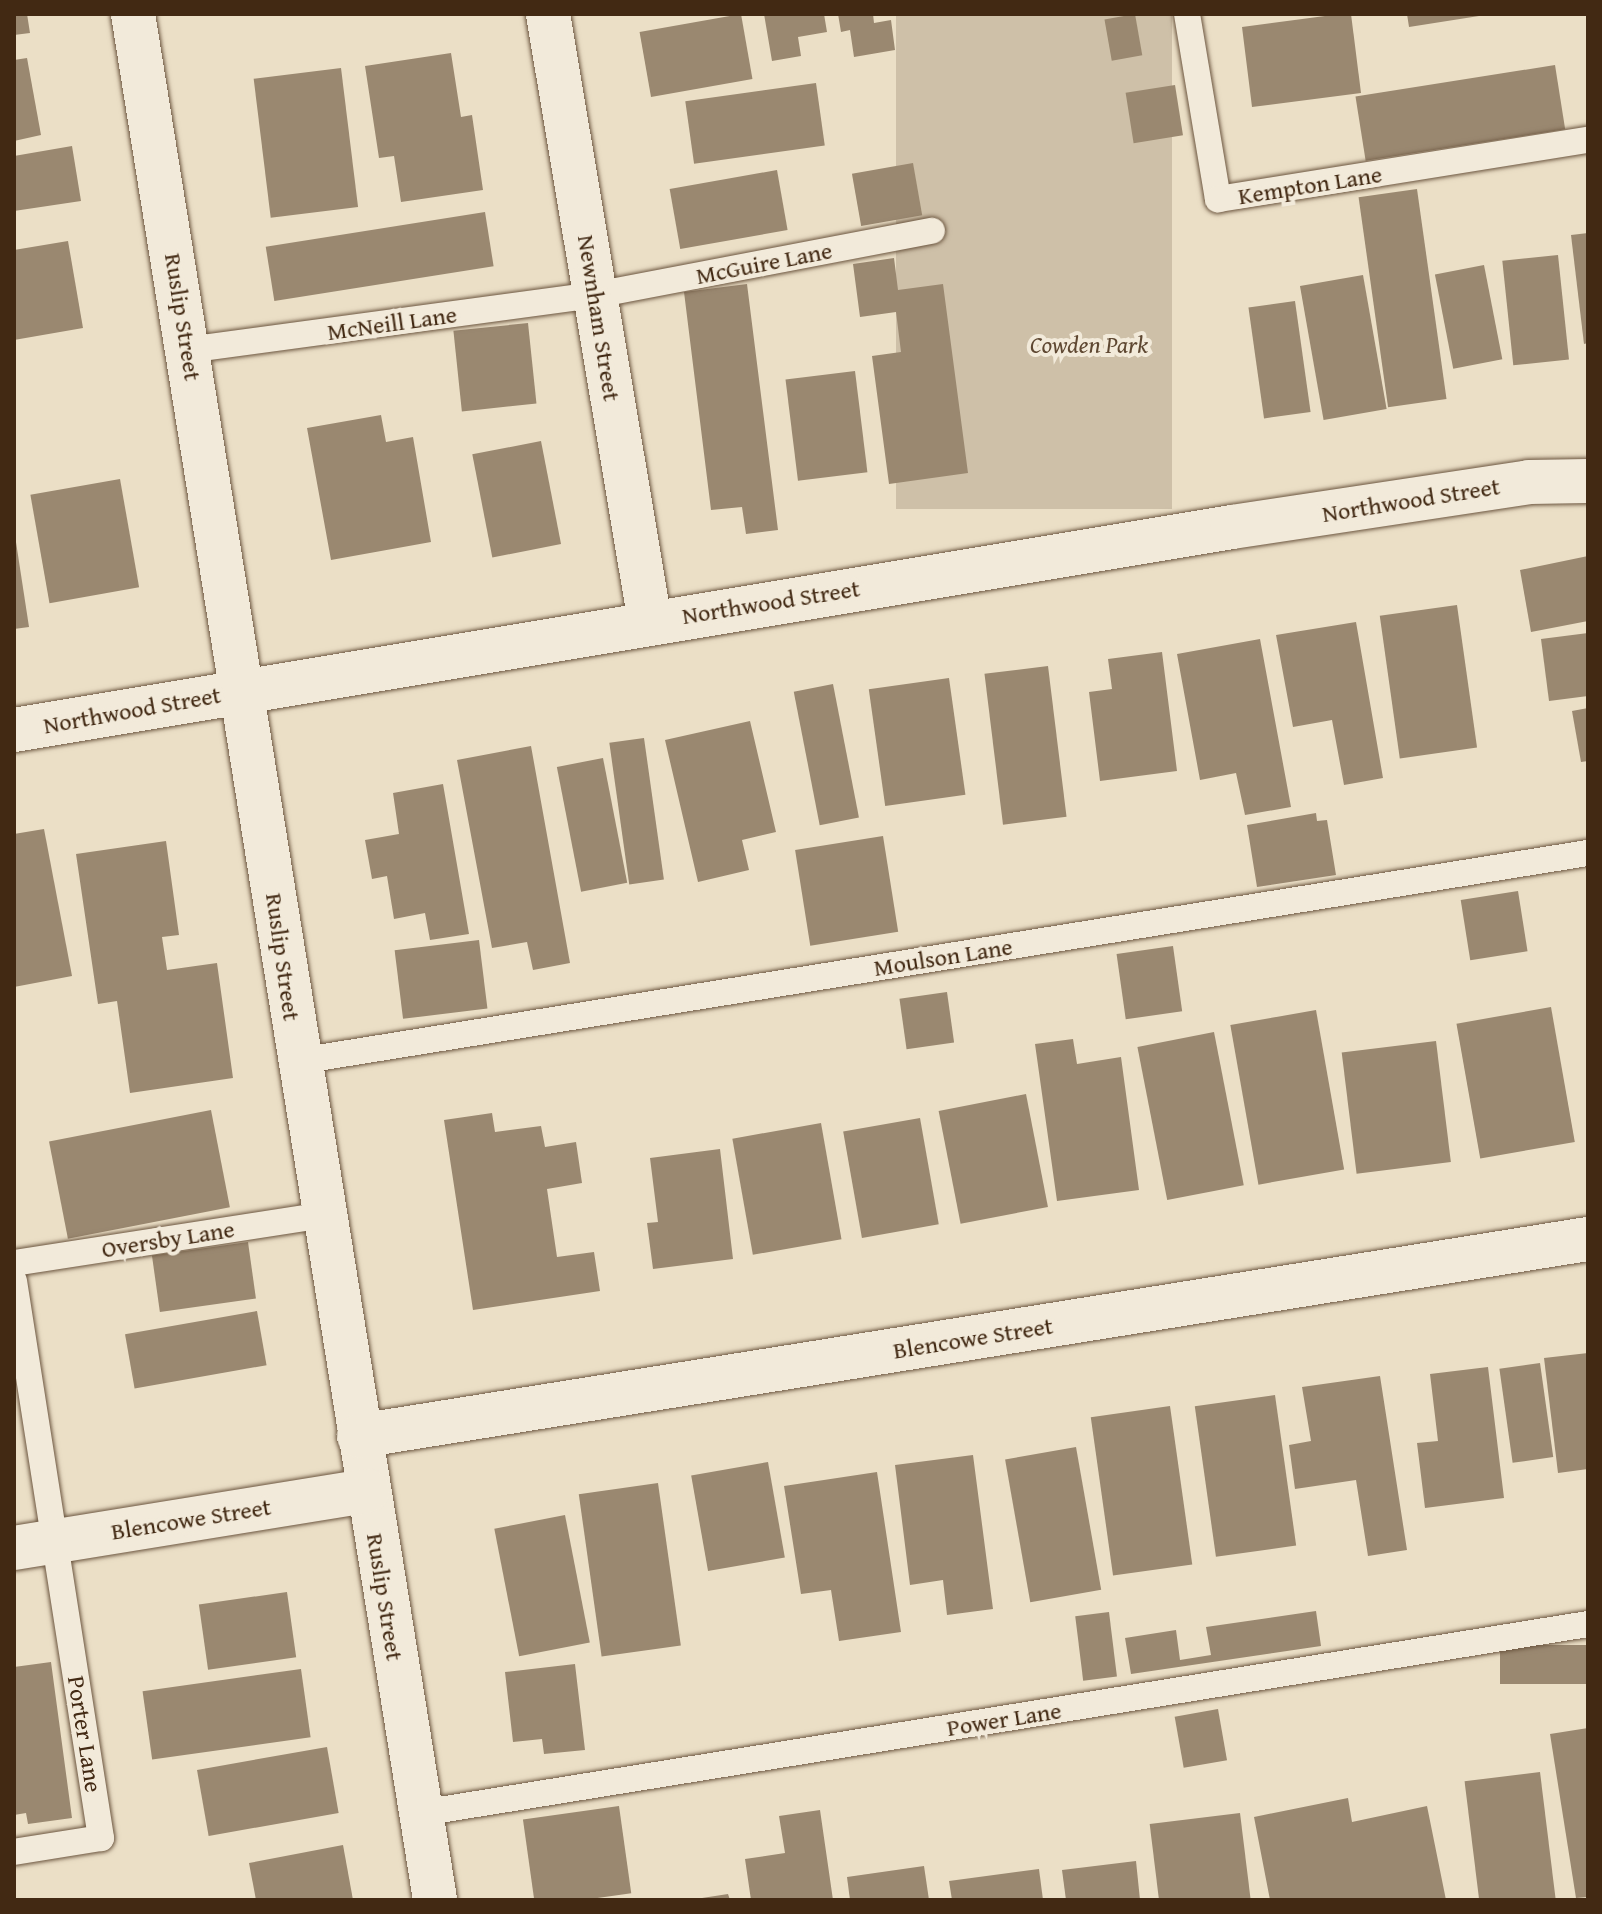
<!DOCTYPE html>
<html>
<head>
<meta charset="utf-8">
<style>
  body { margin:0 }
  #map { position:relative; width:1602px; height:1914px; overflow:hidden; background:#ebdfc6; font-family:"Gentium Book Plus",serif }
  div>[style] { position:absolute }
  .green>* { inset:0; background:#cec0a8; transform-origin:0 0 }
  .building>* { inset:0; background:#9a8870; transform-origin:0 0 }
  .roads { filter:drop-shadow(0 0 2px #6c5640) drop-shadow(0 0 2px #6c5640) }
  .lane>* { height:26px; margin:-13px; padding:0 13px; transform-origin:13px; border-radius:13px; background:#f2eada }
  .street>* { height:44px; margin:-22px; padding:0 22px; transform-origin:22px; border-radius:22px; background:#f2eada }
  span { translate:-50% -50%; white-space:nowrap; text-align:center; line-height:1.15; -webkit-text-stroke:8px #f2eada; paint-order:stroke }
  .street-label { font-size:24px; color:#422913 }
  .park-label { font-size:24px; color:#5e4731; font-style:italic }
  .frame { position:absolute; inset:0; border:16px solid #422913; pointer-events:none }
</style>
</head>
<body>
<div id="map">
  <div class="green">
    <div style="left:896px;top:14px;width:276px;height:495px"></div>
  </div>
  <div class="building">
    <div style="clip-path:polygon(14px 14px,27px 14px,30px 33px,14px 35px)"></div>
    <div style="left:741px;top:14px;width:66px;height:103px;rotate:80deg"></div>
    <div style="clip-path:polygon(764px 14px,824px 14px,827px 32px,798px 37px,801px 56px,772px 61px)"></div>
    <div style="clip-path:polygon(838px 14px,873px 14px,874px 23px,891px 20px,895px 50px,854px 57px,850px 30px,841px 32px)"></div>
    <div style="left:1135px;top:14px;width:42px;height:31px;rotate:80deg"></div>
    <div style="clip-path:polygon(1340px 14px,1351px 14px,1361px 93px,1252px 107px,1242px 27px)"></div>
    <div style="clip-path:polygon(1407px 14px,1479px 14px,1479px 16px,1409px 27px)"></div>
    <div style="clip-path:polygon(451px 53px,461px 117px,472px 115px,483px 190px,401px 202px,394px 156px,379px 158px,365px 66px)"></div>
    <div style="clip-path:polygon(27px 58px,41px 135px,14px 141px,14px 60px)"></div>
    <div style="left:1555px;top:65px;width:65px;height:202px;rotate:81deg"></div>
    <div style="left:341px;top:68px;width:140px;height:88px;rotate:83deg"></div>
    <div style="left:816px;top:83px;width:63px;height:132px;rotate:82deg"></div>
    <div style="left:1175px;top:85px;width:51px;height:50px;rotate:81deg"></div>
    <div style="clip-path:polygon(72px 146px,81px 201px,14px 211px,14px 156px)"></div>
    <div style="left:913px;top:163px;width:53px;height:62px;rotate:80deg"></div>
    <div style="left:777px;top:170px;width:61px;height:109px;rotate:80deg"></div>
    <div style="left:1417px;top:189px;width:212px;height:59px;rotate:82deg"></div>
    <div style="left:485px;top:212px;width:55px;height:222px;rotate:81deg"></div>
    <div style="clip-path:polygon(1588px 233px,1588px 343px,1584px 344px,1571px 235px)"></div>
    <div style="clip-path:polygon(68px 241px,83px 328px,14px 340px,14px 250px)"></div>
    <div style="left:1558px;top:255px;width:105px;height:56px;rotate:84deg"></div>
    <div style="clip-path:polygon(894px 258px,898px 290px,943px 284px,968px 473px,889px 484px,872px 356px,901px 352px,896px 312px,860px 317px,853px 264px)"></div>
    <div style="left:1484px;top:265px;width:96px;height:50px;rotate:79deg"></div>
    <div style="left:1363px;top:275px;width:136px;height:64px;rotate:80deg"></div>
    <div style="clip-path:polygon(747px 284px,778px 530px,746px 534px,742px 507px,711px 510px,684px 292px)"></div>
    <div style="left:1295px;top:301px;width:112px;height:47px;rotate:82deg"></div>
    <div style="left:528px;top:323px;width:81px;height:75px;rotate:84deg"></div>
    <div style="left:855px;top:371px;width:102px;height:70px;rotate:83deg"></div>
    <div style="clip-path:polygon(381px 415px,386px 442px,413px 437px,431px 542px,331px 560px,307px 428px)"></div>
    <div style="left:541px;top:441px;width:105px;height:70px;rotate:79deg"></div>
    <div style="left:120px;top:479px;width:110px;height:91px;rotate:80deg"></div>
    <div style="clip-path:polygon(14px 529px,29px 627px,14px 629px)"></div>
    <div style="clip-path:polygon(1588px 556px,1588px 621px,1531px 632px,1520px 570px)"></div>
    <div style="left:1457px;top:605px;width:144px;height:78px;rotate:82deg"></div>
    <div style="clip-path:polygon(1356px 622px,1383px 778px,1344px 785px,1332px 720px,1293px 727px,1276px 635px)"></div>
    <div style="clip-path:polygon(1588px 633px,1588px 696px,1549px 701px,1541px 639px)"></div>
    <div style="clip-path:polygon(1260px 639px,1291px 807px,1245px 815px,1236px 773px,1200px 780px,1177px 654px)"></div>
    <div style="clip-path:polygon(1162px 652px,1177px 771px,1100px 781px,1089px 692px,1112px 689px,1108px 659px)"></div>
    <div style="left:1048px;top:666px;width:152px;height:64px;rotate:83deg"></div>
    <div style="left:949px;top:678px;width:118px;height:81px;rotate:82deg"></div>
    <div style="left:833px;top:684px;width:136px;height:40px;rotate:79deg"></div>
    <div style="clip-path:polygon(1588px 708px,1588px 761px,1581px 762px,1572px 711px)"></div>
    <div style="clip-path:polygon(750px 721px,776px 832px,742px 840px,749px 870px,698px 882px,665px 740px)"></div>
    <div style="left:644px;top:738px;width:143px;height:35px;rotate:82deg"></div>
    <div style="clip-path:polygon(531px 746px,570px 963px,533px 970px,527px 942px,492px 948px,457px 760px)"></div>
    <div style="left:603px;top:758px;width:127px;height:47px;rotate:79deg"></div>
    <div style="clip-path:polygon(443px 784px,469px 934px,430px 940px,425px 913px,394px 919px,387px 876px,372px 879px,365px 840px,399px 834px,393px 793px)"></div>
    <div style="clip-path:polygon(1316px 813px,1317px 821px,1327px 820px,1336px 875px,1257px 887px,1247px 825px)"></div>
    <div style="clip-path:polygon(44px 829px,72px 976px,14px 987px,14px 834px)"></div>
    <div style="left:883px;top:836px;width:97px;height:89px;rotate:81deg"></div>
    <div style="clip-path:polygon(166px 841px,179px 935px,162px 937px,167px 970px,217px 963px,233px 1078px,130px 1093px,117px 1001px,98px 1004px,76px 854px)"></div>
    <div style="left:1518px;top:891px;width:61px;height:58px;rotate:81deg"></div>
    <div style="left:479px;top:940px;width:69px;height:85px;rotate:83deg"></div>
    <div style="left:1173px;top:946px;width:66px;height:57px;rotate:82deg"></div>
    <div style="left:947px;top:992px;width:51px;height:48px;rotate:82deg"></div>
    <div style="left:1551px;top:1007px;width:137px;height:96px;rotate:80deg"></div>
    <div style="left:1316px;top:1010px;width:162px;height:87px;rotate:80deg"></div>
    <div style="left:1214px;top:1032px;width:156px;height:78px;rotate:79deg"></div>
    <div style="clip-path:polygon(1073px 1039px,1077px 1064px,1121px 1057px,1139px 1190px,1057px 1201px,1035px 1044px)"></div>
    <div style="left:1436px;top:1041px;width:122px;height:95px;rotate:83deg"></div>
    <div style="left:1026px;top:1094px;width:115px;height:89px;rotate:79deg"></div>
    <div style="left:211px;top:1110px;width:99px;height:165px;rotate:79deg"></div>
    <div style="clip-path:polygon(492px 1113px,495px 1132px,541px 1126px,545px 1147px,576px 1142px,582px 1183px,547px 1189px,557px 1257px,594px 1252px,600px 1291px,473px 1310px,444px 1120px)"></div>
    <div style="left:920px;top:1118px;width:108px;height:78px;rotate:80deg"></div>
    <div style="left:821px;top:1123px;width:118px;height:90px;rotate:80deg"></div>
    <div style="clip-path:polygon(720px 1149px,733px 1259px,653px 1269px,647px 1223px,658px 1222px,650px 1158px)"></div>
    <div style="left:248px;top:1242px;width:57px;height:97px;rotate:82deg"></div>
    <div style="left:257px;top:1311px;width:55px;height:134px;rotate:80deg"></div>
    <div style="clip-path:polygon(1588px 1353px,1588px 1469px,1558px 1473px,1544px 1358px)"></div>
    <div style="left:1540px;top:1363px;width:95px;height:41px;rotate:82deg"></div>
    <div style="clip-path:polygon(1488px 1367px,1504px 1498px,1425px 1508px,1417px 1443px,1438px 1441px,1430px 1374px)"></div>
    <div style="clip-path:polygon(1380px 1376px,1407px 1550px,1368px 1556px,1356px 1480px,1295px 1489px,1289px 1445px,1311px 1441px,1302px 1387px)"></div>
    <div style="left:1275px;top:1395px;width:152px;height:81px;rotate:82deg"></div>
    <div style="left:1170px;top:1406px;width:160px;height:80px;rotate:82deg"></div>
    <div style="left:1076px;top:1447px;width:145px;height:72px;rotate:80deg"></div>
    <div style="clip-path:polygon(973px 1455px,993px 1609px,947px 1615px,943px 1580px,910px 1585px,895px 1465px)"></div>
    <div style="left:768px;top:1462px;width:97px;height:78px;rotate:80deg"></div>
    <div style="clip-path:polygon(877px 1472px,901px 1632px,839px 1641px,831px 1590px,801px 1594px,784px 1486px)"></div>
    <div style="left:658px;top:1483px;width:164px;height:80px;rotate:82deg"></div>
    <div style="left:565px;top:1515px;width:130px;height:72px;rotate:79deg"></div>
    <div style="left:287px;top:1592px;width:66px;height:89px;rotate:82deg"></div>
    <div style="clip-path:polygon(1316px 1611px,1321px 1646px,1131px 1674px,1125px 1638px,1176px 1630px,1180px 1660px,1211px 1655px,1206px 1627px)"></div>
    <div style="left:1109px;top:1612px;width:65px;height:34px;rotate:83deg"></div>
    <div style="left:1588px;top:1645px;width:39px;height:88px;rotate:90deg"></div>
    <div style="clip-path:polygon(51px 1662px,72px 1818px,28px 1824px,26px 1813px,14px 1815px,14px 1667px)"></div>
    <div style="clip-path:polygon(575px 1664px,585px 1750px,544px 1754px,542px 1739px,513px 1742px,505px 1672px)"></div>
    <div style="left:301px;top:1669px;width:69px;height:160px;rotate:82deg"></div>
    <div style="left:1218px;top:1709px;width:52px;height:44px;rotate:80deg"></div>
    <div style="clip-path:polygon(1588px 1728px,1588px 1897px,1576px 1898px,1550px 1734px)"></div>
    <div style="left:327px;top:1747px;width:67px;height:132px;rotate:80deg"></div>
    <div style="left:1540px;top:1772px;width:129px;height:76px;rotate:83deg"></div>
    <div style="clip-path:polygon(1348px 1798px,1352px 1822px,1427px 1806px,1446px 1900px,1270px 1900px,1254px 1817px)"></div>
    <div style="left:619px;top:1806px;width:88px;height:97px;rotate:82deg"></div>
    <div style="clip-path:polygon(820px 1810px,833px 1900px,751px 1900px,745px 1859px,785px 1853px,779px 1816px)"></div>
    <div style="left:1240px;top:1813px;width:88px;height:91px;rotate:83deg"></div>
    <div style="clip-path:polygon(343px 1845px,353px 1900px,256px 1900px,249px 1863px)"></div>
    <div style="clip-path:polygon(1136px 1861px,1140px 1900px,1066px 1900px,1062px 1870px)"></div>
    <div style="clip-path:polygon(924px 1866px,929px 1900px,850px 1900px,847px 1877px)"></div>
    <div style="clip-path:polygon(1039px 1869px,1043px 1900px,952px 1900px,949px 1881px)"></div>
    <div style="clip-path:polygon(728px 1894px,730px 1900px,702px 1900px,702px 1898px)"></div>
  </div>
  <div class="roads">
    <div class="lane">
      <div style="left:1187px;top:14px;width:188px;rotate:80.5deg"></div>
      <div style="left:1218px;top:199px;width:375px;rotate:-9.1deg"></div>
      <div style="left:188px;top:350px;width:411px;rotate:-7.7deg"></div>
      <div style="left:595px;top:295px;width:343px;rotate:-10.8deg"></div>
      <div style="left:299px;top:1061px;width:1306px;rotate:-9.17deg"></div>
      <div style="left:14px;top:1263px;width:313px;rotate:-8.8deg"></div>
      <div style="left:14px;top:1281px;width:564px;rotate:81.12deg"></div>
      <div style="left:101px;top:1838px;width:88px;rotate:170.9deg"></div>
      <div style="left:421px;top:1813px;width:1182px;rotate:-9.2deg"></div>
    </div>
    <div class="street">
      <div style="left:133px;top:14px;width:1910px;rotate:80.9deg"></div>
      <div style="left:548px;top:14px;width:616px;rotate:80.48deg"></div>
      <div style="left:14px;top:730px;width:1235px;rotate:-9.46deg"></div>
      <div style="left:1232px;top:527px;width:300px;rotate:-8.6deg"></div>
      <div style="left:1529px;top:482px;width:59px;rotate:-1deg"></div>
      <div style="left:359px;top:1436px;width:1245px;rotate:-9.11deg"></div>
      <div style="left:14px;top:1548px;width:358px;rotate:-9.2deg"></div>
    </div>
  </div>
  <div class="street-label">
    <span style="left:1310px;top:185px;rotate:-9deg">Kempton Lane</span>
    <span style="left:764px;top:263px;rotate:-11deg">McGuire Lane</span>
    <span style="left:183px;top:317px;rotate:81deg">Ruslip Street</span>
    <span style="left:599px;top:318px;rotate:81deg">Newnham Street</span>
    <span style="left:392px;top:323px;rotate:-8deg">McNeill Lane</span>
    <span style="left:1411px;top:500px;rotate:-9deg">Northwood Street</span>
    <span style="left:771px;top:602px;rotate:-9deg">Northwood Street</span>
    <span style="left:132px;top:710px;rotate:-10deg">Northwood Street</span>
    <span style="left:283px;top:957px;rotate:82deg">Ruslip Street</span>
    <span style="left:943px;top:957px;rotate:-9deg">Moulson Lane</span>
    <span style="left:168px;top:1239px;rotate:-9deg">Oversby Lane</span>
    <span style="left:973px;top:1338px;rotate:-9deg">Blencowe Street</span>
    <span style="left:191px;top:1519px;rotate:-9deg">Blencowe Street</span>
    <span style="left:385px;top:1597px;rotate:81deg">Ruslip Street</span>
    <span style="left:1004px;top:1719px;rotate:-9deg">Power Lane</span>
    <span style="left:85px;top:1734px;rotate:81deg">Porter Lane</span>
  </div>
  <div class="park-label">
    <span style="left:1089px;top:345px">Cowden Park</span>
  </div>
  <div class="frame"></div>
</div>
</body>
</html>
